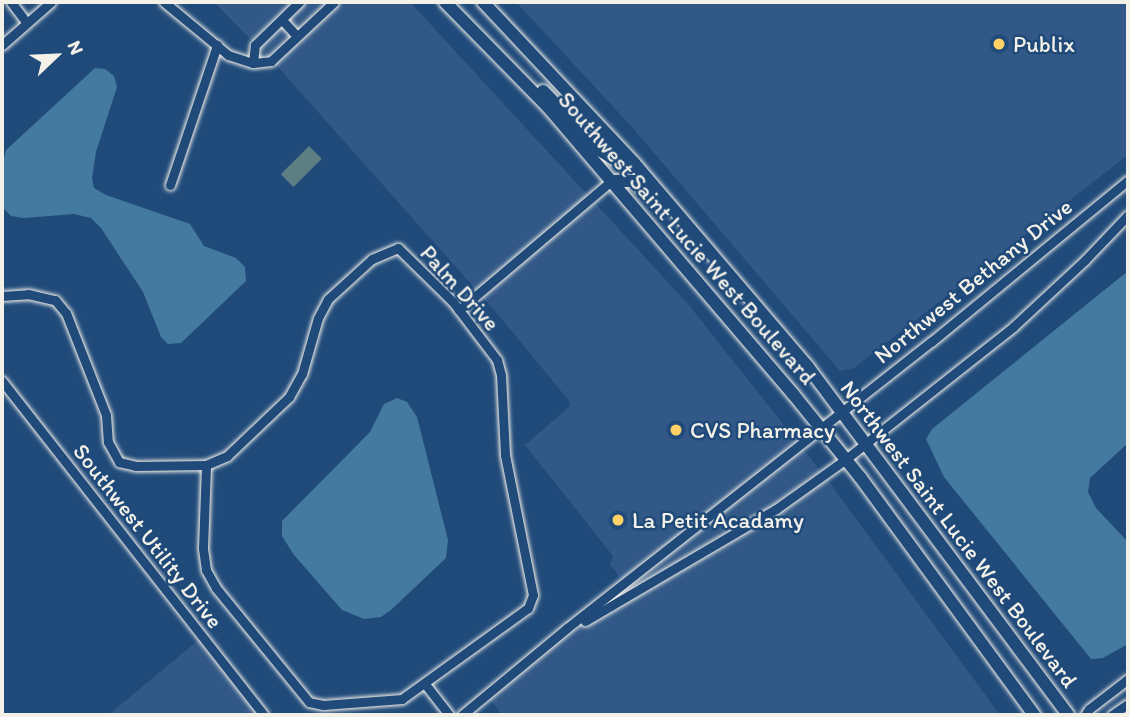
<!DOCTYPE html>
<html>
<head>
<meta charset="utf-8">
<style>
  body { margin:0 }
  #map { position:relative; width:1130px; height:717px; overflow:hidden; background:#1f4a7a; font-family:Itim,sans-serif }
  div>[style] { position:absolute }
  .built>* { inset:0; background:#315887 }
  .green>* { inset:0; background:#5d7f84; transform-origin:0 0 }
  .water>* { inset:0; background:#447aa0 }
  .roads { filter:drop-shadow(0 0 2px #f4f1e8) drop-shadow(0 0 2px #f4f1e8) }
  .street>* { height:9px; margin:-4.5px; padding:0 4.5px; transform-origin:4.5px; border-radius:4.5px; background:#1f4a7a }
  .secondary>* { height:12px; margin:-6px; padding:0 6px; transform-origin:6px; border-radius:6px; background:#1f4a7a }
  .dots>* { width:19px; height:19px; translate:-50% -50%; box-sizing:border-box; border:4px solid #1f4a7a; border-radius:50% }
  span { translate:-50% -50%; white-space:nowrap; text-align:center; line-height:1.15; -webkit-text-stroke:5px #1f4a7a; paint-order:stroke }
  .poi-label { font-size:23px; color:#f4f1e8 }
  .left { translate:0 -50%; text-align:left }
  .street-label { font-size:23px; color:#f4f1e8 }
  .frame { position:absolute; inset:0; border:4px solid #f4f1e8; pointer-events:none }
  .north { position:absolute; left:21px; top:21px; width:70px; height:70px; -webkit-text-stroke:5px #1f4a7a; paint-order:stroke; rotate:67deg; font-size:19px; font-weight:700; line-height:28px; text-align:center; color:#f4f1e8 }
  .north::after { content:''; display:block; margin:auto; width:24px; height:32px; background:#f4f1e8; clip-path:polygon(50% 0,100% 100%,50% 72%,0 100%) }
</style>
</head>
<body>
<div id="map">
  <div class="built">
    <div style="clip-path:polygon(214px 2px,410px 2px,688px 304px,827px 479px,1000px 715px,502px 715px,487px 696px,630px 589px,610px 565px,613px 556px,525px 445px,569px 407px,570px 402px,495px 311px,278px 67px)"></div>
    <div style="clip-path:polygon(516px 2px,1128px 2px,1128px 155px,854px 368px,840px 371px,631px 126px)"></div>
    <div style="clip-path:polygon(201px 638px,266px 715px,108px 715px)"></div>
  </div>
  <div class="green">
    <div style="left:309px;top:146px;width:18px;height:40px;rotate:45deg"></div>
  </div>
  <div class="water">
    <div style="clip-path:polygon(95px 68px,105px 69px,114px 76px,117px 87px,96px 152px,92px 178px,94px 188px,106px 195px,190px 224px,204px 246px,236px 258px,245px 267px,246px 281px,181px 343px,168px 344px,161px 337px,143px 292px,101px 228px,91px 218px,74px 214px,24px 218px,11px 216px,3px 208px,2px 166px,6px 150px)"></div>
    <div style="clip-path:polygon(1128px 271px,1128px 443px,1090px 478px,1088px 492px,1096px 508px,1128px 542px,1128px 644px,1103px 658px,1091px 659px,944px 477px,926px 439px,932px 429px)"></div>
    <div style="clip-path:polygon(397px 398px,407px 402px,417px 417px,448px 540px,446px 558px,391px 610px,381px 617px,364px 619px,342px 610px,294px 555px,282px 536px,282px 521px,370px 432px,384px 404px)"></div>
  </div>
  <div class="roads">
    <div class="street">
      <div style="left:11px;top:2px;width:26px;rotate:53deg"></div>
      <div style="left:164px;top:2px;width:83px;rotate:39.6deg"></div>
      <div style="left:228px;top:55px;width:26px;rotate:18deg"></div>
      <div style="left:253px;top:63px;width:18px;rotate:-6deg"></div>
      <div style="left:271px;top:61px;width:86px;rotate:-43.1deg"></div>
      <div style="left:282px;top:20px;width:22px;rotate:47deg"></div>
      <div style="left:2px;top:45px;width:65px;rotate:-41.3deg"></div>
      <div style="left:253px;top:63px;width:18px;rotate:-84deg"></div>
      <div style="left:255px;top:45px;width:62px;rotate:-44.3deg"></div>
      <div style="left:170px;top:185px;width:148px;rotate:-71.4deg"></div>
      <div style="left:2px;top:296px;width:26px;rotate:-4deg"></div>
      <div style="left:28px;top:294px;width:28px;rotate:13deg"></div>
      <div style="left:55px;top:300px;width:17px;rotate:50deg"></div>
      <div style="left:66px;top:313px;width:110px;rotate:68.6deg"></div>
      <div style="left:106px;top:415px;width:27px;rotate:86deg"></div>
      <div style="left:108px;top:442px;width:23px;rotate:61deg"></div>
      <div style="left:119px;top:462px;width:17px;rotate:13deg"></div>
      <div style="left:136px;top:466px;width:70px;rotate:-0.8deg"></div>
      <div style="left:206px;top:465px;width:23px;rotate:-23deg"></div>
      <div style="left:227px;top:456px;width:86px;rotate:-43.6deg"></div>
      <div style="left:289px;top:397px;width:26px;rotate:-61deg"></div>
      <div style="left:302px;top:374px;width:58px;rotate:-74.1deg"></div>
      <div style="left:318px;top:318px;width:21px;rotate:-62deg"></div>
      <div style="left:328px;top:299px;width:59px;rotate:-42.3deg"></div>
      <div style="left:372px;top:259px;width:28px;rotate:-23deg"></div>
      <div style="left:398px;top:248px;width:77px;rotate:44.5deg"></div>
      <div style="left:453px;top:302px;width:73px;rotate:52.8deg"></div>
      <div style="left:497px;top:360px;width:16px;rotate:75deg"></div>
      <div style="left:501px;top:375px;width:80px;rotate:87.1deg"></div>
      <div style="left:505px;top:455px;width:143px;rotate:78.7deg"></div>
      <div style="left:533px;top:595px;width:14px;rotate:111deg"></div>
      <div style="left:528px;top:608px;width:155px;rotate:144.2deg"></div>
      <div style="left:402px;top:699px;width:79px;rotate:175.7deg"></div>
      <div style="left:323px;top:705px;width:14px;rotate:-168deg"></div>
      <div style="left:309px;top:702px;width:147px;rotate:-129.2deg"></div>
      <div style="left:216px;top:588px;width:21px;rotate:-119deg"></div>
      <div style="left:206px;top:570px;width:22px;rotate:-98deg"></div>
      <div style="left:203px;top:548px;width:83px;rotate:-87.9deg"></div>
      <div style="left:459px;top:310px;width:199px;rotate:-40.3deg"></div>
      <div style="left:2px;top:381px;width:424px;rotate:51.9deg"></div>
      <div style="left:585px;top:621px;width:221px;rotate:-30.4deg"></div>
      <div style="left:776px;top:509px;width:86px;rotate:-35.5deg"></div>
      <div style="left:846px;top:459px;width:213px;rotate:-38.3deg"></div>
      <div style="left:1013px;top:327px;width:98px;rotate:-42.9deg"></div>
      <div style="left:1085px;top:260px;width:62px;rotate:-46.3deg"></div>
      <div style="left:425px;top:684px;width:39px;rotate:52deg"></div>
      <div style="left:462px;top:715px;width:136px;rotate:-39.6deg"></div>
      <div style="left:567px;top:628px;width:463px;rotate:-38.2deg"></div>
      <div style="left:931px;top:342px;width:255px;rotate:-39.4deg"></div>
      <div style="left:1085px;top:715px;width:7px;rotate:-56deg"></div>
      <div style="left:1089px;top:709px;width:49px;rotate:-37.6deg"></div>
      <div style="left:1112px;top:715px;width:19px;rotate:-35deg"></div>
    </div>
    <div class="secondary">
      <div style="left:445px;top:2px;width:146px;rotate:45.6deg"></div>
      <div style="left:547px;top:106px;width:379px;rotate:49.5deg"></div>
      <div style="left:793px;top:394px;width:107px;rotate:51.1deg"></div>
      <div style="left:860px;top:477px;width:295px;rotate:53.8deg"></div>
      <div style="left:483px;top:2px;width:221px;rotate:46.8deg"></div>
      <div style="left:634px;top:163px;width:268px;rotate:49.5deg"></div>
      <div style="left:808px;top:367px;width:434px;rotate:53.2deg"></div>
      <div style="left:543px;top:91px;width:83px;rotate:46deg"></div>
      <div style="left:601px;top:151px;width:23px;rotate:31deg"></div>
      <div style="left:621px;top:163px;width:18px;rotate:16deg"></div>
      <div style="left:611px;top:181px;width:22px"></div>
      <div style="left:633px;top:181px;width:34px;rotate:38deg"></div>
    </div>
  </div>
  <div class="dots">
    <div style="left:999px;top:44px;background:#ffd166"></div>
    <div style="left:676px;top:430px;background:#ffd166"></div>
    <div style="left:618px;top:520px;background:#ffd166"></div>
  </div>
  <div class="poi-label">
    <span class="left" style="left:1013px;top:44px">Publix</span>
    <span class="left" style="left:690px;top:430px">CVS Pharmacy</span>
    <span class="left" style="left:632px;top:520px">La Petit Acadamy</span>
  </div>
  <div class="street-label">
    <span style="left:687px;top:238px;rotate:49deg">Southwest Saint Lucie West Boulevard</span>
    <span style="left:973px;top:281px;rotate:-39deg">Northwest Bethany Drive</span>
    <span style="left:460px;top:288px;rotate:48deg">Palm Drive</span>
    <span style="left:959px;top:534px;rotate:53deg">Northwest Saint Lucie West Boulevard</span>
    <span style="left:148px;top:536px;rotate:52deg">Southwest Utility Drive</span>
  </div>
  <div class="frame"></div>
  <div class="north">N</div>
</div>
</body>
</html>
